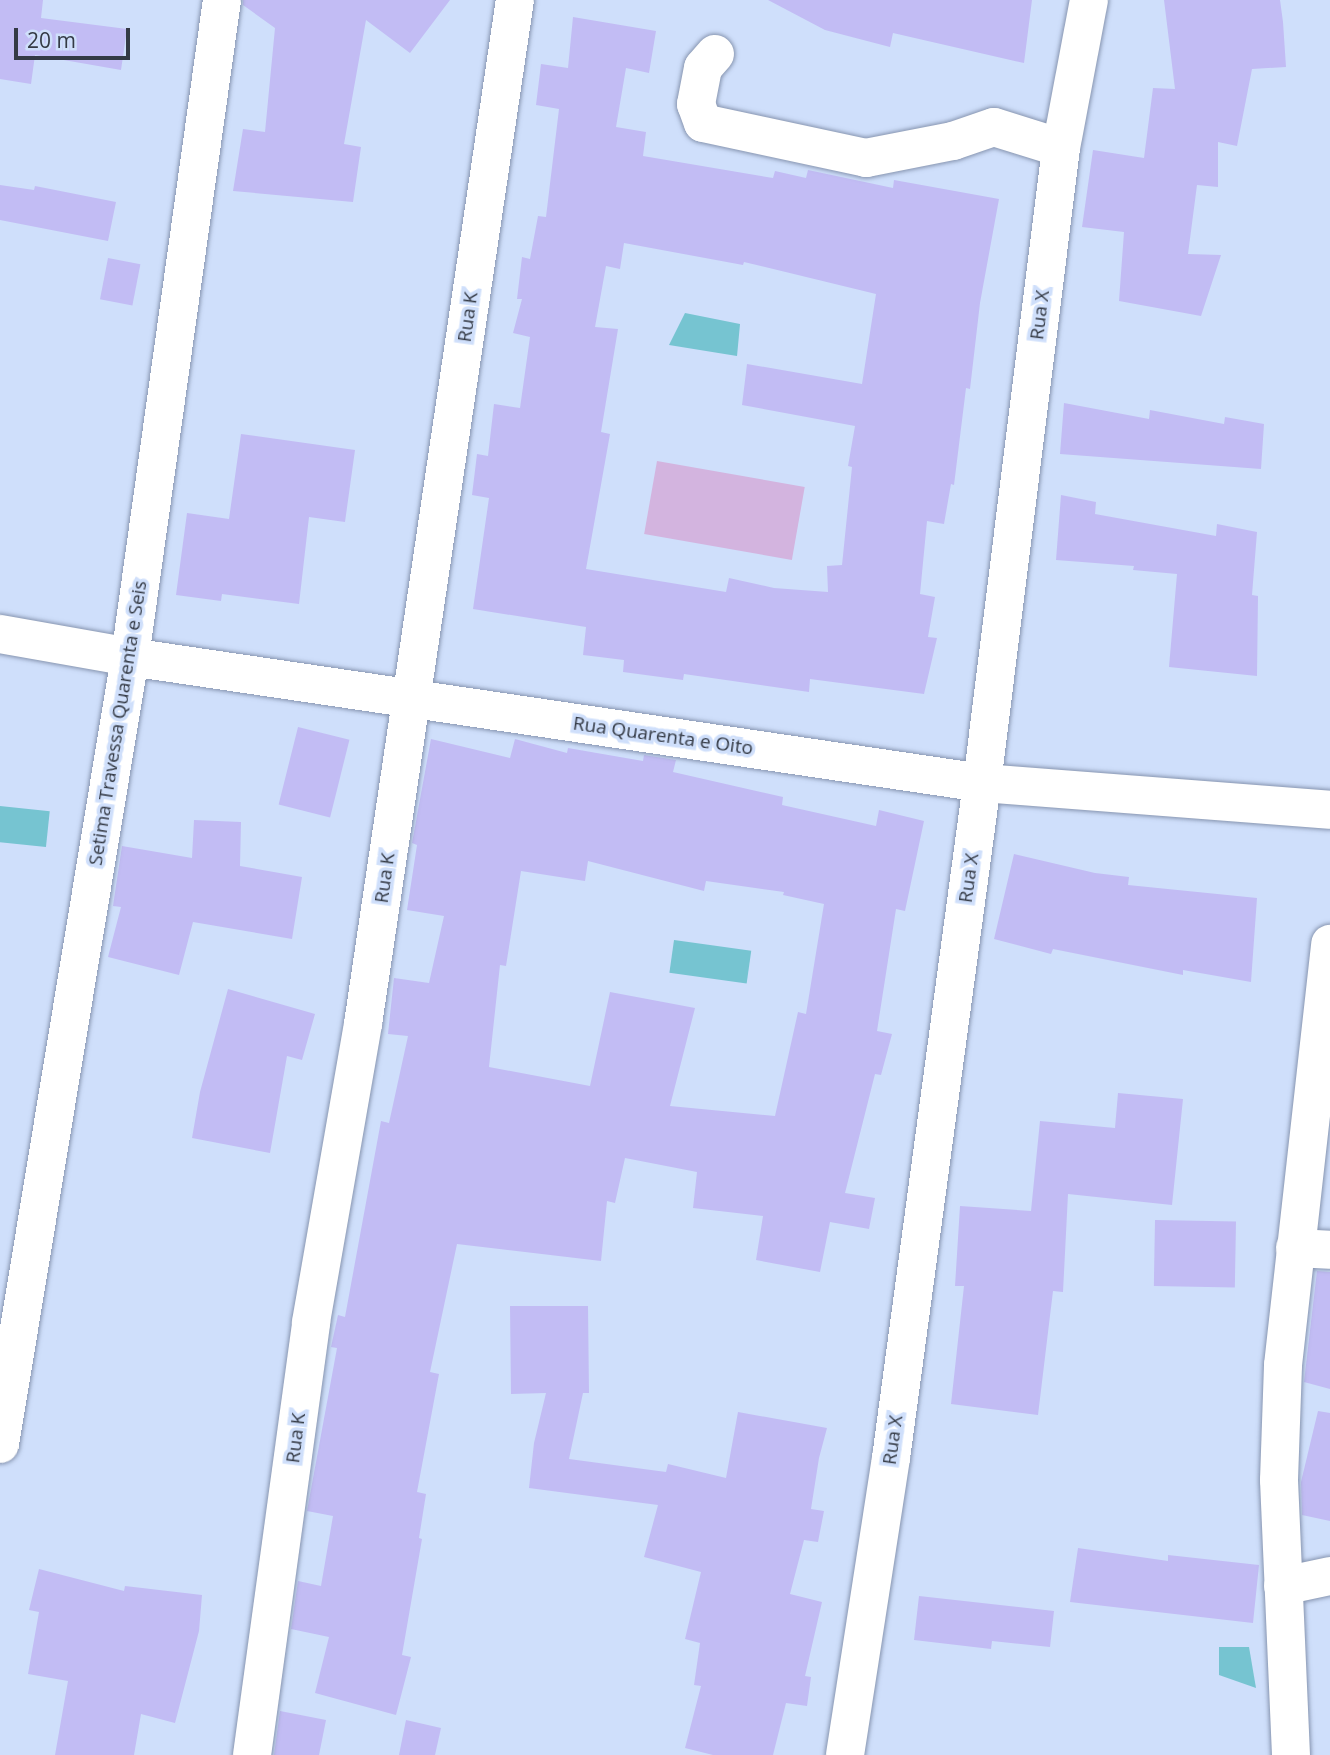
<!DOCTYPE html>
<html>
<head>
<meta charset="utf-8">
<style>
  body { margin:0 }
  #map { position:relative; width:1330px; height:1755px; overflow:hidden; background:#cfdffb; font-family:"Open Sans",sans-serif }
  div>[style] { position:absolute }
  .green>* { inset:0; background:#d3b4df; transform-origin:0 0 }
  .water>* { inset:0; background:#76c4d1; transform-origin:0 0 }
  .building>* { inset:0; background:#c2bcf4; transform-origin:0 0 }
  .roads { filter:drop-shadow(0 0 2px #8795b0) drop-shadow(0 0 2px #8795b0) }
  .minor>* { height:38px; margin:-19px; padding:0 19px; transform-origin:19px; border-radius:19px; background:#fff }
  span { translate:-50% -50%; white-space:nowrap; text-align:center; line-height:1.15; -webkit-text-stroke:7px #cfdffb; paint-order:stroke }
  .street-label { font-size:19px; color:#343a45 }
  .scale { position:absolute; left:14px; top:28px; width:116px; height:32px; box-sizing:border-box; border:4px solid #343a45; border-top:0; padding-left:9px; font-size:21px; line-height:24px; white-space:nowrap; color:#343a45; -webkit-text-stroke:5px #cfdffb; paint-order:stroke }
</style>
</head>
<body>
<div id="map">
  <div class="green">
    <div style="left:657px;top:461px;width:150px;height:74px;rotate:10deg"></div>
  </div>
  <div class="water">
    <div style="clip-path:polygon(685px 313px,740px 324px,737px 356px,669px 345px)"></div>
    <div style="left:0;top:806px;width:50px;height:36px;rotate:6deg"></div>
    <div style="left:674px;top:940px;width:78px;height:33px;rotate:8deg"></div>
    <div style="clip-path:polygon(1219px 1647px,1249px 1647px,1256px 1688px,1219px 1675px)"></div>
  </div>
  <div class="building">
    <div style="clip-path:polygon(0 0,43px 0,41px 18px,127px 29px,121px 70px,35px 55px,31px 84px,0 79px)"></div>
    <div style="clip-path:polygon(243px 0,450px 0,410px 53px,366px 20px,344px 144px,361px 147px,353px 202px,233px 191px,243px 129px,265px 132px,275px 28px,243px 5px)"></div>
    <div style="clip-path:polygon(768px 0,1032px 0,1024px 63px,893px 33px,890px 47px,825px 30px)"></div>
    <div style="clip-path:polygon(1164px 0,1280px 0,1283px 22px,1286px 67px,1252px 69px,1237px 146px,1218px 142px,1218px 187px,1197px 185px,1188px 254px,1221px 255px,1201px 316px,1119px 301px,1124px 232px,1082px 227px,1093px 150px,1144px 158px,1153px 88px,1175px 89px)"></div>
    <div style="clip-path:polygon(evenodd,573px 17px,656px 31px,649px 73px,626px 68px,616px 127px,646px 132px,643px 156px,773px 178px,775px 171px,806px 178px,808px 170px,893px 188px,894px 180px,999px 199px,980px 303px,970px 389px,966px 388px,954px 485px,951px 484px,944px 524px,927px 521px,920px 594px,935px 597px,928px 637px,937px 638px,924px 694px,810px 679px,809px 692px,684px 674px,683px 680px,623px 672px,624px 660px,583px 655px,586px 627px,473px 609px,489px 498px,472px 495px,477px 454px,488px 456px,494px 404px,520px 408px,530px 337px,513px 333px,522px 299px,517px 299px,522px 257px,530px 259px,538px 216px,546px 217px,559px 109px,536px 105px,541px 64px,568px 68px,573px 17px,624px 243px,743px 265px,744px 262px,876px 294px,862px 384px,747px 364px,742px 405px,855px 426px,848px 466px,852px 467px,842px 565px,827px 566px,828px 592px,774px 588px,729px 578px,726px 592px,586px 569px,610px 434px,601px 432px,618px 329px,595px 327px,606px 266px,620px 269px,624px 243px)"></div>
    <div style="clip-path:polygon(0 185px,34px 190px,35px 186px,116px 202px,108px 241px,0 220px)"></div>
    <div style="left:108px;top:258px;width:33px;height:42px;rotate:11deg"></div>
    <div style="clip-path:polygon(1064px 403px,1149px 419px,1150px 410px,1224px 424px,1225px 417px,1264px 424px,1261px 469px,1060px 454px)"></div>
    <div style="clip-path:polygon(241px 434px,355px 450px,345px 522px,309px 517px,299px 604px,222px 594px,221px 601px,176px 595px,187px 513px,229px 519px)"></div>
    <div style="clip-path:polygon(1061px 495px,1096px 502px,1095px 514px,1216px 536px,1217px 524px,1257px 532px,1252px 595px,1258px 596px,1257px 676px,1169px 667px,1177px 574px,1133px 570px,1134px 566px,1056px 560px)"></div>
    <div style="left:298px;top:727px;width:53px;height:80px;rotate:14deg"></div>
    <div style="clip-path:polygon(evenodd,431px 739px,510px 758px,515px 739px,567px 753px,568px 748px,643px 761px,644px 755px,676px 760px,673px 772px,783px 797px,782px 805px,876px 826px,879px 810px,924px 821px,905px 911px,896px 909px,877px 1031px,892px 1034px,881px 1075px,875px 1074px,845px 1193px,875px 1198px,869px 1229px,830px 1222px,820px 1272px,756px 1260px,763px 1216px,693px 1208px,697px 1172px,625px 1158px,615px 1203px,607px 1201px,601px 1261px,457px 1244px,430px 1372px,439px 1374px,417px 1492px,426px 1494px,419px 1538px,422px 1539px,402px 1655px,411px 1657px,396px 1715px,315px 1693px,329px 1637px,291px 1629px,298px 1581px,321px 1586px,333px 1516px,307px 1511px,337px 1348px,331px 1347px,338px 1315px,345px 1317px,381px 1121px,389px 1123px,408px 1036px,388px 1034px,394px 978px,429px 983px,444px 916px,407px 910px,417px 845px,412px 843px,431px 739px,588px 861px,704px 891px,706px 881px,784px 892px,783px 895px,824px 904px,806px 1014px,798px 1012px,775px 1116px,670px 1106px,695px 1008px,610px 992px,590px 1086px,489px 1067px,500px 965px,506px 966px,521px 871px,585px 881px,588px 861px)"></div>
    <div style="clip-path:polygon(194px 820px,241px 822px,240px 866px,302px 877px,292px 939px,193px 922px,179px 975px,108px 957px,121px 907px,113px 906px,122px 846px,192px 858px)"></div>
    <div style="clip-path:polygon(1014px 854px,1095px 873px,1129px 877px,1128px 885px,1257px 898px,1251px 982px,1183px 970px,1183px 975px,1053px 949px,1051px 954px,994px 939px)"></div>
    <div style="clip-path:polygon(228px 989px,315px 1014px,302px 1060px,287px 1056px,270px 1153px,192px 1138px,200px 1092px)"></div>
    <div style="clip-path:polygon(1118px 1093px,1183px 1099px,1172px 1205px,1068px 1194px,1063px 1292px,1053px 1291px,1038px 1415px,951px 1404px,964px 1286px,955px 1286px,960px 1206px,1031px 1211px,1040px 1121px,1115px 1128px)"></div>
    <div style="left:1155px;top:1220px;width:81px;height:66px;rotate:1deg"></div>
    <div style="clip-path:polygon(1317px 1271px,1330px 1272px,1330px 1389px,1304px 1382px)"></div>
    <div style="clip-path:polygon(510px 1306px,588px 1306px,589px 1393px,583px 1393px,569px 1459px,666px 1472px,668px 1464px,726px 1478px,738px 1412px,827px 1428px,819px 1458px,811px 1509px,824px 1511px,818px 1542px,804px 1540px,790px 1594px,822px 1602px,805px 1676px,811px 1677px,807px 1706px,786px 1703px,773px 1755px,713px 1755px,685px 1748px,701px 1686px,694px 1685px,700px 1643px,685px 1639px,701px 1572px,644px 1557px,658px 1505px,529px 1488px,534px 1443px,546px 1393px,511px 1394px)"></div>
    <div style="clip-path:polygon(1318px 1411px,1330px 1413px,1330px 1521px,1302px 1515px,1301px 1482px)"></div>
    <div style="clip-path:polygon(1078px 1548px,1168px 1561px,1168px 1555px,1259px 1565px,1253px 1623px,1070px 1602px)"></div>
    <div style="clip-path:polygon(39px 1569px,124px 1591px,125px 1586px,202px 1595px,199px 1631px,175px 1723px,141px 1714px,134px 1755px,55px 1755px,68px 1681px,28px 1674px,39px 1612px,29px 1610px)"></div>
    <div style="clip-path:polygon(919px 1596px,1054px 1611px,1050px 1647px,992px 1641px,991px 1649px,914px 1640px)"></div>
    <div style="clip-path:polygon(280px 1711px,326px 1720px,319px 1755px,274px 1755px)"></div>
    <div style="clip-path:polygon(406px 1720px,441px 1728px,435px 1755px,399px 1755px)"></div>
  </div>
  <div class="roads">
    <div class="minor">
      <div style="left:715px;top:54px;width:18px;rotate:131deg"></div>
      <div style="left:703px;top:68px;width:37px;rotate:101deg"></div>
      <div style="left:696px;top:104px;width:20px;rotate:70deg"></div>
      <div style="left:703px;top:123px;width:167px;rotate:12.1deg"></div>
      <div style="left:866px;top:158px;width:89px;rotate:-11.1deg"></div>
      <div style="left:953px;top:141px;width:43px;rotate:-18.9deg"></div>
      <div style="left:994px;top:127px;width:70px;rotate:17.4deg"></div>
      <div style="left:0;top:634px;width:132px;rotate:10deg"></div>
      <div style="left:130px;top:657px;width:861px;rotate:8.41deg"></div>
      <div style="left:982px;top:783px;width:349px;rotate:4.4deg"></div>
      <div style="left:1295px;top:1248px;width:35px;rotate:3deg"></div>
      <div style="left:0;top:1444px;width:798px;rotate:-80.62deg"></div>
      <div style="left:130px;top:657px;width:663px;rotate:-82.03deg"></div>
      <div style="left:1283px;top:1586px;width:48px;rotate:-12deg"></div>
      <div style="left:252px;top:1755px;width:437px;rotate:-82.2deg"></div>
      <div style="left:311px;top:1322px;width:303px;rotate:-80.1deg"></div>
      <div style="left:363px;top:1024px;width:1035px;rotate:-81.56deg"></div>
      <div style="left:845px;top:1755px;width:301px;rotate:-81.2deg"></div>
      <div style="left:891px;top:1458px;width:681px;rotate:-82.32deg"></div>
      <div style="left:982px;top:783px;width:640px;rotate:-82.91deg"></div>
      <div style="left:1061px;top:148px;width:151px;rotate:-79.3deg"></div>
      <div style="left:1291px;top:1755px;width:275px;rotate:-92.5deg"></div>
      <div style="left:1279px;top:1480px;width:115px;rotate:-88deg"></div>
      <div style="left:1283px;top:1365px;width:424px;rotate:-83.6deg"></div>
    </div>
  </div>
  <div class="street-label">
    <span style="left:1040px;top:315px;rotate:-83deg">Rua X</span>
    <span style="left:468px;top:317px;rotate:-82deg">Rua K</span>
    <span style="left:118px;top:723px;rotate:-81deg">Setima Travessa Quarenta e Seis</span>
    <span style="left:663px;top:736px;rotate:8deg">Rua Quarenta e Oito</span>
    <span style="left:385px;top:878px;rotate:-82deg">Rua K</span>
    <span style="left:969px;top:878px;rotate:-82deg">Rua X</span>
    <span style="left:296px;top:1438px;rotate:-83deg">Rua K</span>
    <span style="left:893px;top:1440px;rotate:-82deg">Rua X</span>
  </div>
  <div class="scale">20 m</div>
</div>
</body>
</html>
